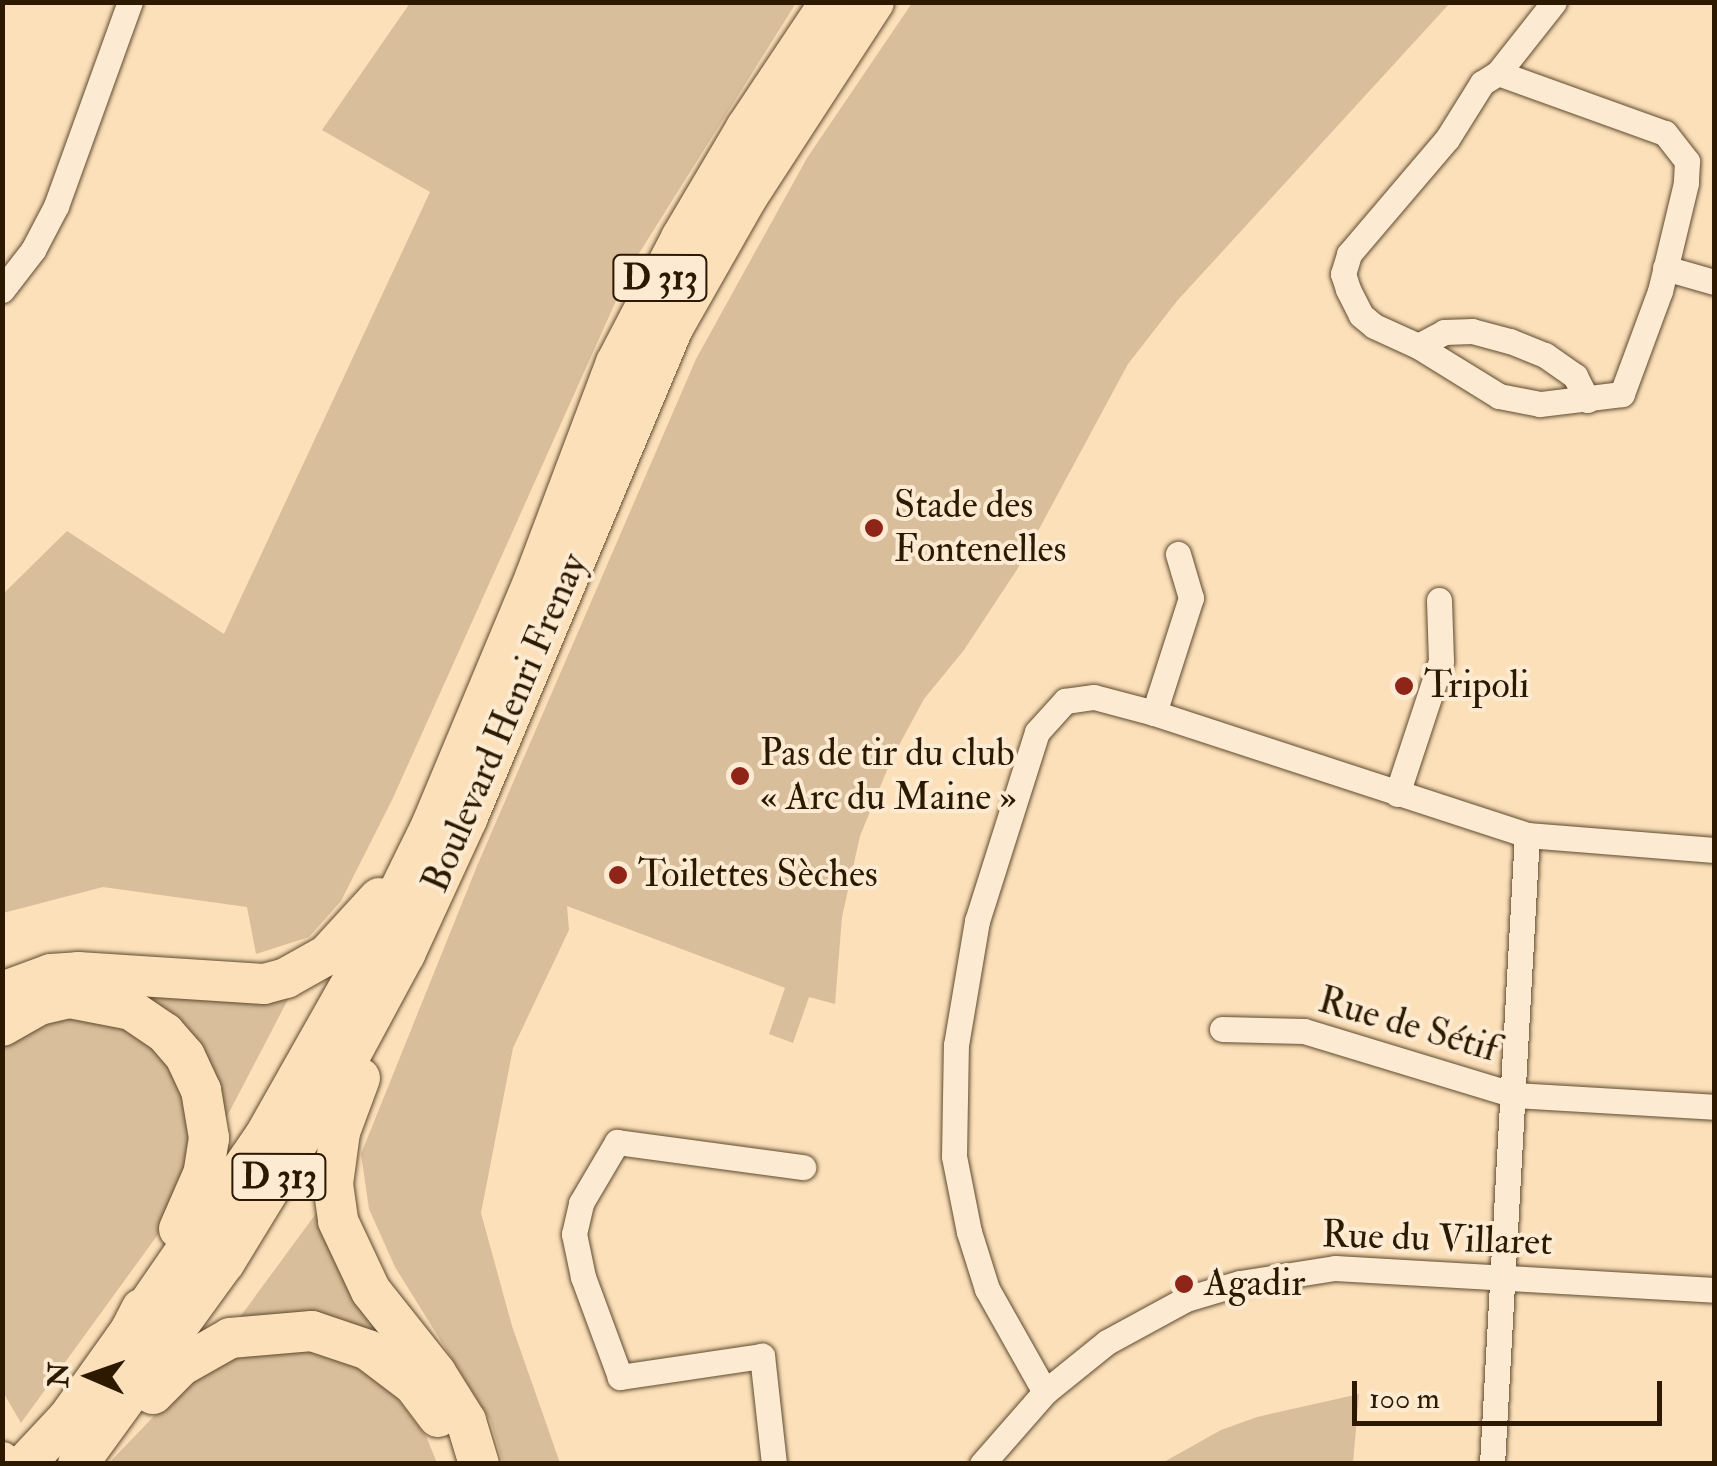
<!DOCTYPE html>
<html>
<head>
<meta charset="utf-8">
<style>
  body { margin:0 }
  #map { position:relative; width:1717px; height:1466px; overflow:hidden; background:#fbe0ba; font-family:"IM FELL Double Pica",serif }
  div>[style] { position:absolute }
  .green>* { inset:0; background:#d8be9a }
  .roads { filter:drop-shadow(0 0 2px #604a2e) drop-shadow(0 0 2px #604a2e) }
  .minor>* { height:25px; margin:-12.5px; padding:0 12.5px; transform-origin:12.5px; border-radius:12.5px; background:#fcebd2 }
  .primary>* { height:38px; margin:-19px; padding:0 19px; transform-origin:19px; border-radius:19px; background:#fbe0ba }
  .trunk>* { height:40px; margin:-20px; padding:0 20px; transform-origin:20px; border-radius:20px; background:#fbe0ba }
  .dots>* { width:28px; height:28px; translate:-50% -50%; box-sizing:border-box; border:5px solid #fcebd2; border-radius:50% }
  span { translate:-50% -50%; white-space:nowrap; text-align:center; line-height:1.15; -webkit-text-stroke:8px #fcebd2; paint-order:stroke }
  .shield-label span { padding:2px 8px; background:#fcebd2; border:2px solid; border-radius:8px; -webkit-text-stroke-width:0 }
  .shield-label { font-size:35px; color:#2d1800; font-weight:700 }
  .poi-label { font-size:38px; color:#2d1800 }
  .left { translate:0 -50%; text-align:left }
  .street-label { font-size:38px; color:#2d1800 }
  .frame { position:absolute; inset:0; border:5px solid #2d1800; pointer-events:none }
  .north { position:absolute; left:40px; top:1326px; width:100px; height:100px; -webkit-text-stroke:8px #fcebd2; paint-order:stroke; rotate:272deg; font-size:28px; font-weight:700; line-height:40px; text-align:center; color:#2d1800 }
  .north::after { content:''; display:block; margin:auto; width:35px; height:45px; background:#2d1800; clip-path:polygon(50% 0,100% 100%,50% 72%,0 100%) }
  .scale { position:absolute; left:1352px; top:1381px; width:310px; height:45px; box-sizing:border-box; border:5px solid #2d1800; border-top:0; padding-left:12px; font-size:30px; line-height:35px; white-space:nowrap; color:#2d1800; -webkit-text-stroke:8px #fcebd2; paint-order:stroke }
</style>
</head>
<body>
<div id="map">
  <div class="green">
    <div style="clip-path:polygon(410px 3px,796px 3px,633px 263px,393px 798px,341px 901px,309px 937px,256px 954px,247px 907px,103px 887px,3px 913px,3px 594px,67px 531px,224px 634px,430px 192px,322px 130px)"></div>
    <div style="clip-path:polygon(912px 3px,1450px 3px,1177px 301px,1128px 364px,1018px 568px,964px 650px,924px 699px,892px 758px,860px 836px,842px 917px,835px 1004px,809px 997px,793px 1043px,769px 1034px,785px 988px,567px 906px,569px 930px,513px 1048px,481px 1213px,512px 1326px,560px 1463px,503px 1463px,490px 1420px,395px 1267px,369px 1209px,361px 1154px,477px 866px,696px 359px,807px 158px)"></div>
    <div style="clip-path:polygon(295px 986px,222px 1126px,100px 988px)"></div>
    <div style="clip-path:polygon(71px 1015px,134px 1031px,165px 1055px,187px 1087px,196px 1142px,175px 1211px,21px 1423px,3px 1392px,3px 1049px,12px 1039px)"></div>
    <div style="clip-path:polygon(323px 1204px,387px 1346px,237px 1321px)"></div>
    <div style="clip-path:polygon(300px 1344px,338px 1355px,388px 1386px,426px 1436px,437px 1463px,108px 1464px,183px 1386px,242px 1351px)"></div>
    <div style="clip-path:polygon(1359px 1394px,1353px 1463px,1162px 1463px,1221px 1430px,1257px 1417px)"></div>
  </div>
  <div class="roads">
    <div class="minor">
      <div style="left:1498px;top:73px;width:177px;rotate:19.8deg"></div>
      <div style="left:1665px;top:133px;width:36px;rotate:52deg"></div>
      <div style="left:1687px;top:161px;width:22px;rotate:93deg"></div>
      <div style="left:1686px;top:183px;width:111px;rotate:103.5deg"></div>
      <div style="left:1660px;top:291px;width:110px;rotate:110.3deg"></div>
      <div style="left:1622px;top:394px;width:83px;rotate:173deg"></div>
      <div style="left:1540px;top:404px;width:42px;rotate:-169deg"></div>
      <div style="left:1499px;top:396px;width:95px;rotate:-148.3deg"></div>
      <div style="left:1418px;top:346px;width:48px;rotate:-155.6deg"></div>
      <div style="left:1374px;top:326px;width:17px;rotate:-140deg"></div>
      <div style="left:1361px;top:315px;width:29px;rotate:-117deg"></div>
      <div style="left:1348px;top:289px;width:16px;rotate:-108deg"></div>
      <div style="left:1343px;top:274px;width:21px;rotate:-73deg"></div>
      <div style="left:1349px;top:254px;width:151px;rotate:-49.6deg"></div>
      <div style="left:1447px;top:139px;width:66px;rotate:-58deg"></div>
      <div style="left:1482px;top:83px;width:19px;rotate:-32deg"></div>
      <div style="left:1498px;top:73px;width:90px;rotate:-51.7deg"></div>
      <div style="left:1665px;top:268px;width:51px;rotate:15.9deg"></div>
      <div style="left:2px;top:290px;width:51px;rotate:-52.2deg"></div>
      <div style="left:33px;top:250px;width:50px;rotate:-62.4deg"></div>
      <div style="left:56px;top:206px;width:217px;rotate:-70.1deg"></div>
      <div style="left:1418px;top:346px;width:30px;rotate:-28deg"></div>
      <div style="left:1444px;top:332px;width:28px;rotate:-2deg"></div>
      <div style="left:1472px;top:331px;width:39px;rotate:15deg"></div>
      <div style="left:1510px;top:341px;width:38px;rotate:22deg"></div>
      <div style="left:1545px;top:355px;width:37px;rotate:35deg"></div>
      <div style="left:1575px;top:376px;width:27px;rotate:63deg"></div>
      <div style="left:1154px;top:713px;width:121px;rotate:-72.2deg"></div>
      <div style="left:1191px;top:598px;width:46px;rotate:-106.5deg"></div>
      <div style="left:1397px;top:794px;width:140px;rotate:-71.7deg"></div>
      <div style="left:1441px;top:661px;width:61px;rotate:-91.9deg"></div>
      <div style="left:1222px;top:1029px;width:82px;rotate:1.4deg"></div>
      <div style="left:1304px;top:1031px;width:220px;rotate:16.9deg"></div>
      <div style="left:1514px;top:1095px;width:200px;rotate:3.4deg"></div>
      <div style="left:1045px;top:1392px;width:118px;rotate:-119.4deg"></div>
      <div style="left:987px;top:1289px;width:60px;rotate:-107.5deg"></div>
      <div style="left:969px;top:1232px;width:77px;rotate:-101.2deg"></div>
      <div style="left:954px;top:1156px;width:111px;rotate:-89deg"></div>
      <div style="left:956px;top:1045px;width:126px;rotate:-80.4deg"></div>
      <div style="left:977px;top:921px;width:198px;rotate:-72.4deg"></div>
      <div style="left:1037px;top:732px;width:42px;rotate:-47.9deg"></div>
      <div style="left:1065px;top:701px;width:29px;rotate:-8deg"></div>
      <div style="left:1094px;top:697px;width:62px;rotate:14.9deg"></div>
      <div style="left:1154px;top:713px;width:392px;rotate:18.1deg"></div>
      <div style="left:1527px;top:835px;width:188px;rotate:4.6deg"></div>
      <div style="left:774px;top:1464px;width:109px;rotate:-96.3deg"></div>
      <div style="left:762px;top:1356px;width:144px;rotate:171.6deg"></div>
      <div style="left:620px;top:1377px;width:107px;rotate:-110.3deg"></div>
      <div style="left:583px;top:1277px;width:44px;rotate:-101.8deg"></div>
      <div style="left:574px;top:1234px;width:32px;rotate:-77deg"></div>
      <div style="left:581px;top:1203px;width:71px;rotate:-59.5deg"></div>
      <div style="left:617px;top:1142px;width:188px;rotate:7.7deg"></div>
      <div style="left:982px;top:1464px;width:96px;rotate:-48.8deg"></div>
      <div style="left:1045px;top:1392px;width:80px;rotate:-38.9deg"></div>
      <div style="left:1107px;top:1342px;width:90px;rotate:-28.6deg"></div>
      <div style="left:1186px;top:1299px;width:56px;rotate:-16.5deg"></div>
      <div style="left:1240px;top:1283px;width:96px;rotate:-9deg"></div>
      <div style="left:1335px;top:1268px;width:380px;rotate:3.3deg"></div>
      <div style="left:1492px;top:1464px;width:630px;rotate:-86.82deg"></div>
    </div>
    <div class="primary">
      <div style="left:2px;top:1461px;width:4px;rotate:56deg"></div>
    </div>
    <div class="trunk">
      <div style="left:2px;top:992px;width:52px;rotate:-20.2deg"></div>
      <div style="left:51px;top:974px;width:27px;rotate:-4deg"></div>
      <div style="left:78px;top:972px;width:186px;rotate:3.7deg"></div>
      <div style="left:264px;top:984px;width:23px;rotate:-15deg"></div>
      <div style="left:286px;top:978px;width:47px;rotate:-29.3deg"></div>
      <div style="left:327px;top:955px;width:77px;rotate:-47.6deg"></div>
      <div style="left:2px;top:1026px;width:43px;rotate:-29.6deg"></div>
      <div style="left:39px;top:1005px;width:32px;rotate:-13deg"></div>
      <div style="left:70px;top:998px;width:62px;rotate:11.1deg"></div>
      <div style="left:131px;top:1010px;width:41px;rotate:34.1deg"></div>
      <div style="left:165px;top:1033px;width:30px;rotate:49deg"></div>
      <div style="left:185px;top:1056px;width:38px;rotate:65deg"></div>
      <div style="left:201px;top:1090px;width:49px;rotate:80.5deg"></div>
      <div style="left:209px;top:1138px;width:36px;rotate:99deg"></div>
      <div style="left:203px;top:1174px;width:60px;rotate:113.6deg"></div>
      <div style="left:360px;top:1078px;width:58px;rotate:110.3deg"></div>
      <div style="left:340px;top:1132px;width:52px;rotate:97.7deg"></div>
      <div style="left:333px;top:1184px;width:37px;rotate:82deg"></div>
      <div style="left:338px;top:1221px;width:77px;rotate:64.8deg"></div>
      <div style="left:371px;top:1291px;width:105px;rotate:51.6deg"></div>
      <div style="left:436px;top:1373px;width:57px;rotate:58deg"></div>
      <div style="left:466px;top:1421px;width:45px;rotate:73.2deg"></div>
      <div style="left:130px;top:1331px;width:236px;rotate:-55.4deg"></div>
      <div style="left:264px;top:1137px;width:219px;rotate:-60.5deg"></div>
      <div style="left:372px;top:946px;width:134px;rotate:-63.8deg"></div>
      <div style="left:431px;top:826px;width:270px;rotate:-67.3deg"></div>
      <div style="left:535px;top:577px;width:229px;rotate:-69.3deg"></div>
      <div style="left:616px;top:363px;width:141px;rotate:-62.5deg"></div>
      <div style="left:681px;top:238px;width:128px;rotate:-59.4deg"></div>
      <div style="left:746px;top:128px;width:151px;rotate:-56.3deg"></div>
      <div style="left:153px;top:1394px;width:40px;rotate:-45deg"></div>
      <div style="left:181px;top:1366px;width:56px;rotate:-29.7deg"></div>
      <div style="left:230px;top:1338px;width:82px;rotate:-4.9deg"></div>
      <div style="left:312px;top:1331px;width:59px;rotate:18.7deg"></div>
      <div style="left:368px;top:1350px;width:58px;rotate:37.3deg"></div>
      <div style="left:414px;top:1385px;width:40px;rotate:53deg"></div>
      <div style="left:25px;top:1464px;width:63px;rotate:-46.9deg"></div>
      <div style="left:68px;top:1418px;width:107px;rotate:-54.5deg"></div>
      <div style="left:130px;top:1331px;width:25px;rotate:-63deg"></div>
      <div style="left:78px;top:1464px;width:250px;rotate:-54deg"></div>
      <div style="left:225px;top:1262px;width:226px;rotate:-58.6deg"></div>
      <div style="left:343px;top:1069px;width:131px;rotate:-61.7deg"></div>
      <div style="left:405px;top:954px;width:149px;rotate:-65.3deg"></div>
      <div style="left:467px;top:819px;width:532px;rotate:-67.24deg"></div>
      <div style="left:673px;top:328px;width:152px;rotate:-60.4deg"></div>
      <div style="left:748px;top:196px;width:231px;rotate:-57deg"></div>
    </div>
  </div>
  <div class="dots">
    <div style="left:874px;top:528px;background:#8f2418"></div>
    <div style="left:1404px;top:686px;background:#8f2418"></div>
    <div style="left:740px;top:776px;background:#8f2418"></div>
    <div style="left:618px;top:875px;background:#8f2418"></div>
    <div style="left:1184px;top:1284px;background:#8f2418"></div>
  </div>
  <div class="shield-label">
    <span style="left:660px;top:278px">D 313</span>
    <span style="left:279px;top:1177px">D 313</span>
  </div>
  <div class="poi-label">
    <span class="left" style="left:894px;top:528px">Stade des<br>Fontenelles</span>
    <span class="left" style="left:1424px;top:686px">Tripoli</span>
    <span class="left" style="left:760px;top:776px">Pas de tir du club<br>« Arc du Maine »</span>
    <span class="left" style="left:638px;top:875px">Toilettes Sèches</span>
    <span class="left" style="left:1204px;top:1284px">Agadir</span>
  </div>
  <div class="street-label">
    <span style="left:505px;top:723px;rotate:-67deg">Boulevard Henri Frenay</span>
    <span style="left:1408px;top:1025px;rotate:16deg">Rue de Sétif</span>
    <span style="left:1437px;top:1239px;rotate:2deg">Rue du Villaret</span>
  </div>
  <div class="frame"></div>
  <div class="north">N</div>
  <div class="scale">100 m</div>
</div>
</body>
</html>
